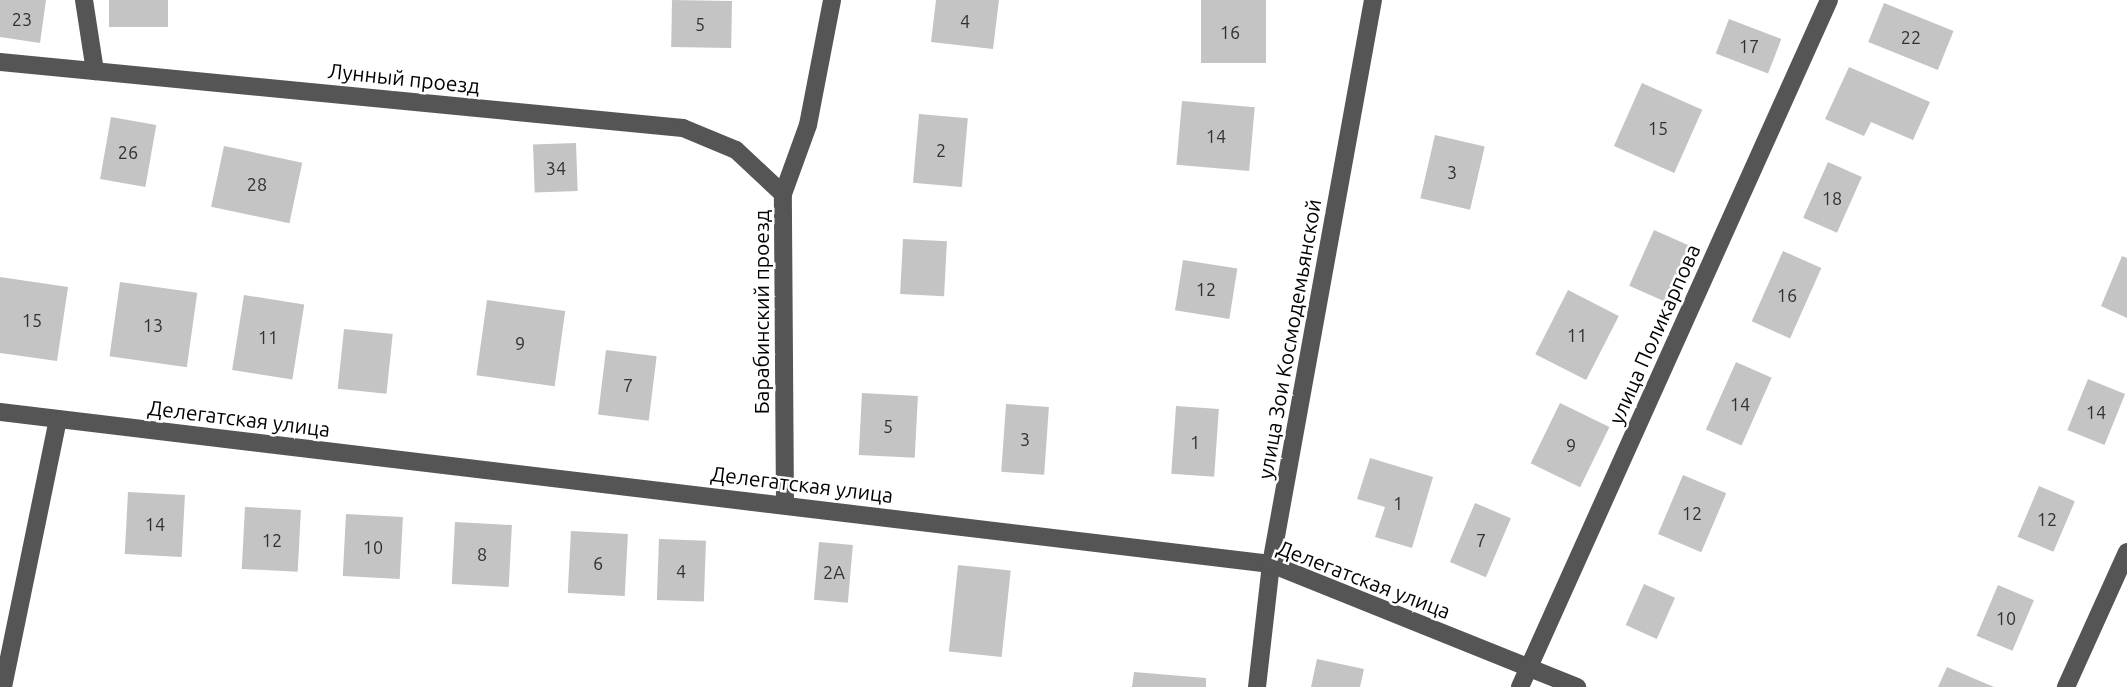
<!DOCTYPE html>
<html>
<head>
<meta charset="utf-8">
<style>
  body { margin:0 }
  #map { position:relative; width:2127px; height:687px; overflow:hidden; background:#fff; font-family:Ubuntu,sans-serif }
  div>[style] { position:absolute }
  .building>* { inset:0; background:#c4c4c4; transform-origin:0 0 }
  .minor>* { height:18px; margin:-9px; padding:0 9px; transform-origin:9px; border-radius:9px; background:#555 }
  span { translate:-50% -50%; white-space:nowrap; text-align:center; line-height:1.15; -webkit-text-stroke:5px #fff; paint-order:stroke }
  .number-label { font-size:18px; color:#313131 }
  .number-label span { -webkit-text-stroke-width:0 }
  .street-label { font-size:21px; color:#000 }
</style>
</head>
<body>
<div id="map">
  <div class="building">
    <div style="clip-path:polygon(0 0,46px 0,40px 43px,0 37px)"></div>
    <div style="left:109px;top:0;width:59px;height:27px"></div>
    <div style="left:672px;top:0;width:60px;height:47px;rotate:1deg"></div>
    <div style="clip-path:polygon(936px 0,999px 0,993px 49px,931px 42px)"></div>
    <div style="left:1201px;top:0;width:65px;height:63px"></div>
    <div style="left:1884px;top:3px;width:75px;height:42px;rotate:22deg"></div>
    <div style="left:1729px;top:19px;width:56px;height:37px;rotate:21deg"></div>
    <div style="clip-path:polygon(1849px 67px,1930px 102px,1913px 140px,1871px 122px,1864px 136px,1825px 119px)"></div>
    <div style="left:1642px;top:83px;width:66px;height:69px;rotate:24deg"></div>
    <div style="left:1182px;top:101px;width:73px;height:64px;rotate:5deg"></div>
    <div style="left:919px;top:114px;width:49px;height:69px;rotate:5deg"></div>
    <div style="left:111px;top:117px;width:46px;height:63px;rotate:10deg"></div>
    <div style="left:1435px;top:135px;width:51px;height:65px;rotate:13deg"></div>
    <div style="left:576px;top:143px;width:48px;height:43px;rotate:88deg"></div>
    <div style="left:224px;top:146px;width:80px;height:62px;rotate:12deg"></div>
    <div style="left:1828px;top:162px;width:37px;height:61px;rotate:24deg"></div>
    <div style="left:1654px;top:230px;width:42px;height:61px;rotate:24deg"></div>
    <div style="left:903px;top:239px;width:44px;height:55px;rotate:3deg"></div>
    <div style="left:1783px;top:251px;width:42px;height:77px;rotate:24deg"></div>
    <div style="clip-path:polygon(2122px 256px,2127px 258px,2127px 318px,2101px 306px)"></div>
    <div style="left:1183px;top:260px;width:55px;height:51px;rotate:9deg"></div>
    <div style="clip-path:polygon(0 277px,68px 287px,57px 361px,0 353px)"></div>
    <div style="left:120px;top:282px;width:78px;height:75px;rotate:8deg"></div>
    <div style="left:1568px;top:290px;width:57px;height:72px;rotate:27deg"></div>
    <div style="left:244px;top:295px;width:61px;height:76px;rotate:9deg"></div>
    <div style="left:487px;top:300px;width:79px;height:76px;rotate:8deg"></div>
    <div style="left:344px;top:329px;width:49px;height:60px;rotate:6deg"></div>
    <div style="left:606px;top:350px;width:51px;height:65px;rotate:7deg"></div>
    <div style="left:1736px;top:362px;width:39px;height:74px;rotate:24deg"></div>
    <div style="left:2088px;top:379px;width:40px;height:55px;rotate:22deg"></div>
    <div style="left:862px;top:393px;width:56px;height:62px;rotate:3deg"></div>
    <div style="left:1560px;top:403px;width:55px;height:67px;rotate:26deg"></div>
    <div style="left:1006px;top:404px;width:43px;height:68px;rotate:4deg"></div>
    <div style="left:1176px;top:406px;width:43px;height:68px;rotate:4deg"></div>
    <div style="clip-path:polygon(1370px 458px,1433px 477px,1412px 548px,1375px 537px,1385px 507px,1357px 499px)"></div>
    <div style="left:1683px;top:475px;width:47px;height:64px;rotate:23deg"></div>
    <div style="left:2039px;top:486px;width:39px;height:55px;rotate:23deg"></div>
    <div style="left:128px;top:492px;width:57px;height:62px;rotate:3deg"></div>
    <div style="left:1475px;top:503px;width:39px;height:64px;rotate:23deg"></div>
    <div style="left:245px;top:507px;width:56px;height:62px;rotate:3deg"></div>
    <div style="left:346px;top:514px;width:57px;height:62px;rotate:3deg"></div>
    <div style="left:455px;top:522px;width:57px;height:62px;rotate:3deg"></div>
    <div style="left:571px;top:531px;width:57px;height:62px;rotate:3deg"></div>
    <div style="left:659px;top:539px;width:47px;height:61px;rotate:2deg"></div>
    <div style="left:819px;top:542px;width:34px;height:58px;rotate:5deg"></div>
    <div style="left:958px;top:565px;width:53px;height:87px;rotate:6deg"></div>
    <div style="left:1644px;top:584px;width:34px;height:45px;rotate:24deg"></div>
    <div style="left:1998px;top:585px;width:39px;height:55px;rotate:23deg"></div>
    <div style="clip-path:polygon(1317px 659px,1364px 669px,1360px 687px,1311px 687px)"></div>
    <div style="clip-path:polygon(1947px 667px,1994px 687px,1938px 687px)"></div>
    <div style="clip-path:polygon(1134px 672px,1206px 678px,1206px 687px,1132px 687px)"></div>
  </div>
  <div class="minor">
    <div style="left:84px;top:0;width:72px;rotate:81.2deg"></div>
    <div style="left:0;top:62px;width:686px;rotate:5.52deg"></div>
    <div style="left:683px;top:128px;width:57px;rotate:22.5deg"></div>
    <div style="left:736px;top:150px;width:64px;rotate:43.1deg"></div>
    <div style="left:0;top:412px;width:1280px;rotate:6.82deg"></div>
    <div style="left:1271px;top:564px;width:330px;rotate:21.9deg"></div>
    <div style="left:785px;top:504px;width:310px;rotate:-90.4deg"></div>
    <div style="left:783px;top:194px;width:73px;rotate:-70.1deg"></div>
    <div style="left:808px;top:125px;width:127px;rotate:-79.1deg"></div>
    <div style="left:3px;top:687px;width:273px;rotate:-78.4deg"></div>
    <div style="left:1257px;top:687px;width:124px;rotate:-83.5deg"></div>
    <div style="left:1271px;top:564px;width:573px;rotate:-79.75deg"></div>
    <div style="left:1520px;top:687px;width:753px;rotate:-65.78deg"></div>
    <div style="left:2066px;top:687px;width:148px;rotate:-65.7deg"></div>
  </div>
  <div class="number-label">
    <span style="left:22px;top:19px">23</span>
    <span style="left:965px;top:21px">4</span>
    <span style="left:700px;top:24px">5</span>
    <span style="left:1230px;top:32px">16</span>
    <span style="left:1911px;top:37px">22</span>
    <span style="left:1749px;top:46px">17</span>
    <span style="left:1658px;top:128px">15</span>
    <span style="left:1216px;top:136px">14</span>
    <span style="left:941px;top:150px">2</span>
    <span style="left:128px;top:152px">26</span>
    <span style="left:556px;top:168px">34</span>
    <span style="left:1452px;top:172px">3</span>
    <span style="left:257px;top:184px">28</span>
    <span style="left:1832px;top:198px">18</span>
    <span style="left:1206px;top:289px">12</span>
    <span style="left:1787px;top:295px">16</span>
    <span style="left:32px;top:320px">15</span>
    <span style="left:153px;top:325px">13</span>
    <span style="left:1577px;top:335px">11</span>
    <span style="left:268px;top:337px">11</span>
    <span style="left:520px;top:343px">9</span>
    <span style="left:628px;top:385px">7</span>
    <span style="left:1740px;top:404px">14</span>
    <span style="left:2096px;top:412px">14</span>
    <span style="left:888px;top:426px">5</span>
    <span style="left:1025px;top:439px">3</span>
    <span style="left:1195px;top:442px">1</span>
    <span style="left:1571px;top:445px">9</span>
    <span style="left:1398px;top:503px">1</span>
    <span style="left:1692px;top:513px">12</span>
    <span style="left:2047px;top:519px">12</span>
    <span style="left:155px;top:524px">14</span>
    <span style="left:272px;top:540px">12</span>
    <span style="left:1481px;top:540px">7</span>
    <span style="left:373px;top:547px">10</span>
    <span style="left:482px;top:554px">8</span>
    <span style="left:598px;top:563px">6</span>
    <span style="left:681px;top:571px">4</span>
    <span style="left:834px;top:572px">2А</span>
    <span style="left:2006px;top:618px">10</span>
  </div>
  <div class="street-label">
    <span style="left:404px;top:78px;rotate:6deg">Лунный проезд</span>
    <span style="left:761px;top:312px;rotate:-90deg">Барабинский проезд</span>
    <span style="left:1654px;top:334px;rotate:-66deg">улица Поликарпова</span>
    <span style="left:1289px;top:339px;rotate:-80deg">улица Зои Космодемьянской</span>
    <span style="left:239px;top:418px;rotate:7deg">Делегатская улица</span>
    <span style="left:802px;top:484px;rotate:7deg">Делегатская улица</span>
    <span style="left:1364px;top:579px;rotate:21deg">Делегатская улица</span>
  </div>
</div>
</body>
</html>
